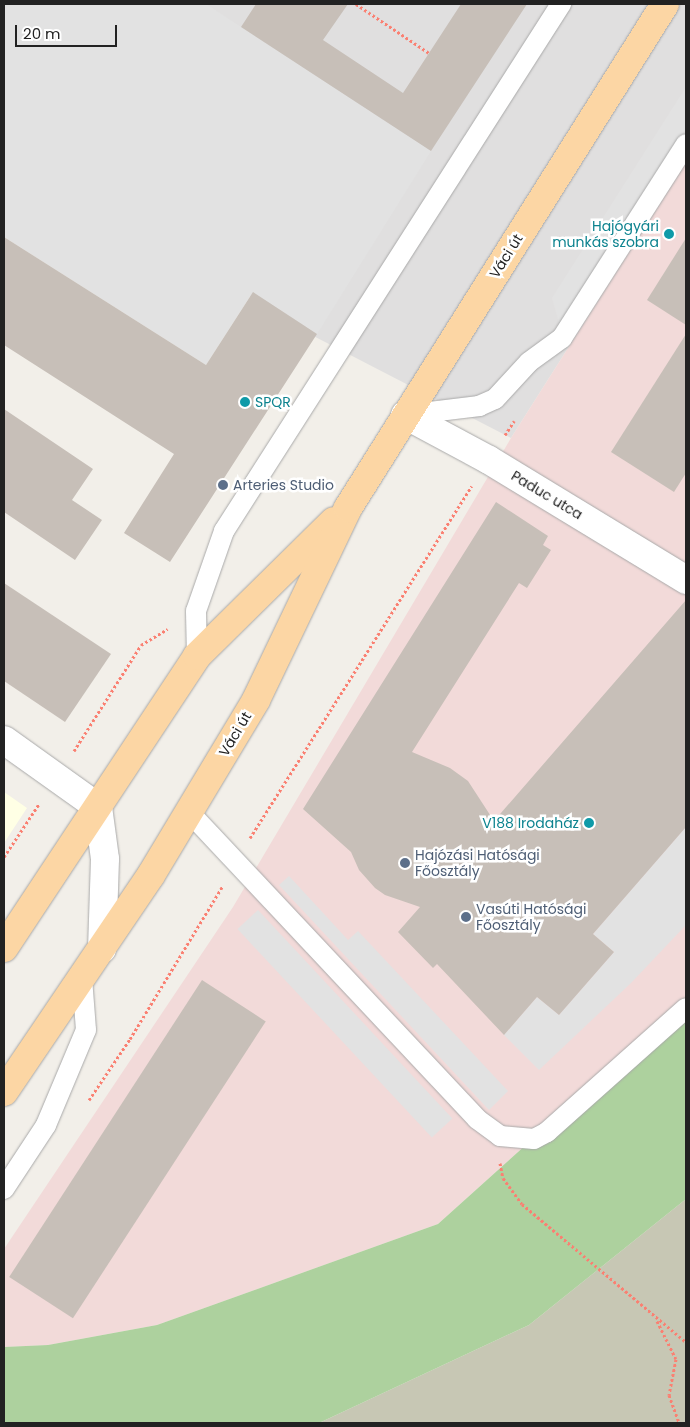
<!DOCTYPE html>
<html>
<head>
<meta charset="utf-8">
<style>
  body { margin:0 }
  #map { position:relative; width:690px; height:1427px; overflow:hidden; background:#f2efe9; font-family:Poppins,sans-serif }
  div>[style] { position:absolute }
  .residential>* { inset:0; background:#e0dfdf }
  .commercial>* { inset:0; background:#f2dad9 }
  .education>* { inset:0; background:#ffffe5 }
  .construction>* { inset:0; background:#c7c7b4 }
  .forest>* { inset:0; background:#add19e }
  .parking>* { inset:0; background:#e2e2e2; transform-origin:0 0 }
  .building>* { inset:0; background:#c7bfb8; transform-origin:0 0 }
  .path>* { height:3px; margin-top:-1.5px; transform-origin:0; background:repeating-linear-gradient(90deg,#fa8072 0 2.5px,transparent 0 5px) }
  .roads { filter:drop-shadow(0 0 1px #a9a9a9) drop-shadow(0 0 1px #a9a9a9) }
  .lane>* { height:20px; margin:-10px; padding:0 10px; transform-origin:10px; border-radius:10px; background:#fff }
  .street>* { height:28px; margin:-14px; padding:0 14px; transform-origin:14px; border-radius:14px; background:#fff }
  .primary>* { height:28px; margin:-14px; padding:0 14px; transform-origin:14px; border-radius:14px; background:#fcd6a4 }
  .dots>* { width:14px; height:14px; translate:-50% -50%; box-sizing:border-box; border:2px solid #fff; border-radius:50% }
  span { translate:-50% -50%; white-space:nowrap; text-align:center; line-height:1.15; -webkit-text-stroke:5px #fff; paint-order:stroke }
  .culture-label { font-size:14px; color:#0d838f }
  .right { translate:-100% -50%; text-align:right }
  .left { translate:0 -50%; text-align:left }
  .street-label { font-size:14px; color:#222 }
  .service-label { font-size:14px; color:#4e5e75 }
  .frame { position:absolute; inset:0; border:5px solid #222; pointer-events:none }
  .scale { position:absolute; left:15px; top:25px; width:102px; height:22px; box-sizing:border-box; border:2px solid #222; border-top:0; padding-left:6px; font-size:15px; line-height:18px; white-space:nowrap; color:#222; -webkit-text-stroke:4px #fff; paint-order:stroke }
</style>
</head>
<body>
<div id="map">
  <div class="residential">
    <div style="clip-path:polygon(4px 4px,686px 4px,686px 162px,511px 438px,296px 327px,4px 136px)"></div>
  </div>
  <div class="commercial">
    <div style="clip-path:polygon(686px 162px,686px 1001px,438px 1224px,157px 1325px,48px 1345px,4px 1347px,4px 1249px,233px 907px,511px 438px)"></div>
  </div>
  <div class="education">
    <div style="clip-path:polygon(4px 792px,27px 808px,4px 843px)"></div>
  </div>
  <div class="construction">
    <div style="clip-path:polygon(686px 1199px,686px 1423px,319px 1423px,529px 1325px)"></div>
  </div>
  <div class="forest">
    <div style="clip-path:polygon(686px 1001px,686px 1199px,529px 1325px,319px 1423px,4px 1423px,4px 1347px,48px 1345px,157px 1325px,438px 1224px)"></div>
  </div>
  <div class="parking">
    <div style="clip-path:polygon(4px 4px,206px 4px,431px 151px,317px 334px,253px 292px,206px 365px,4px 237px)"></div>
    <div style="clip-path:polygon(686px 87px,686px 129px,560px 326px,552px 298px)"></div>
    <div style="clip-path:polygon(686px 827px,686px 925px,631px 983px,539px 1070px,504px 1035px,537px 997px,559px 1015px,614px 952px,593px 934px)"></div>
    <div style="clip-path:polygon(289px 876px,348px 940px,358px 931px,508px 1091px,489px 1110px,279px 885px)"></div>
    <div style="left:258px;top:910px;width:285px;height:28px;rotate:47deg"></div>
  </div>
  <div class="building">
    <div style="clip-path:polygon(256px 4px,348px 4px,323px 40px,403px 93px,461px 4px,527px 4px,431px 151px,241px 27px)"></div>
    <div style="clip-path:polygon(4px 237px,206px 365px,253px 292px,317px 334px,170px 562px,124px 533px,174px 454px,4px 345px)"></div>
    <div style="clip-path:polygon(686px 238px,686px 325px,647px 300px)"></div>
    <div style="clip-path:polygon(686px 334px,686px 473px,674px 492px,611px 452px)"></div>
    <div style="clip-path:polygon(4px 409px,93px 469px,72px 500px,102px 520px,75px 560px,4px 512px)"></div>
    <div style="clip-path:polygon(496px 502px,548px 536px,543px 545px,551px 550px,527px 588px,519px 583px,412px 752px,450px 768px,468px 781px,494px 821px,686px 600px,686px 827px,593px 934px,614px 952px,559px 1015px,537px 997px,504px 1035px,437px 964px,433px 968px,398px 932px,420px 907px,385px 895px,375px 888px,359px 870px,351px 852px,303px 809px)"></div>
    <div style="clip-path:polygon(4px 583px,111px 654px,65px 722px,4px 681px)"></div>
    <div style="left:202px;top:980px;width:76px;height:354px;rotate:33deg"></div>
  </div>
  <div class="path">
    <div style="left:356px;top:4px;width:88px;rotate:33.9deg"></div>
    <div style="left:505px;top:435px;width:17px;rotate:-57deg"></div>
    <div style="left:74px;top:751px;width:125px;rotate:-57.7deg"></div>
    <div style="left:141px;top:645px;width:31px;rotate:-31deg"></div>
    <div style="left:250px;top:838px;width:416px;rotate:-57.8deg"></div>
    <div style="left:4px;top:857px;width:64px;rotate:-56.6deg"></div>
    <div style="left:89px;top:1100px;width:73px;rotate:-56.1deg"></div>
    <div style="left:130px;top:1039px;width:178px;rotate:-58.8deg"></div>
    <div style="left:500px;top:1163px;width:15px;rotate:79deg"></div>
    <div style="left:503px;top:1178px;width:32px;rotate:54deg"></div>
    <div style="left:522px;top:1204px;width:214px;rotate:40.1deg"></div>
    <div style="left:657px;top:1321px;width:42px;rotate:63.4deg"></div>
    <div style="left:676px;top:1359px;width:37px;rotate:101deg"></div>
    <div style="left:669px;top:1395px;width:30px;rotate:70deg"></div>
  </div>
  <div class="roads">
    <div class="lane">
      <div style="left:405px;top:415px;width:75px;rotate:-6.9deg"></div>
      <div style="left:479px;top:406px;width:17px;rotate:-24deg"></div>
      <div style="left:495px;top:399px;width:50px;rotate:-47.4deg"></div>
      <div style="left:529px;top:362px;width:41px;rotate:-36deg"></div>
      <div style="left:562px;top:338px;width:230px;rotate:-57.4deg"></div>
      <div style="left:197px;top:656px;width:45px;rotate:-91.3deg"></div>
      <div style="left:196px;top:611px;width:85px;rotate:-70.7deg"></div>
      <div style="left:224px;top:531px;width:626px;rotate:-57.4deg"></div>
      <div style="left:188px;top:811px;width:422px;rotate:46.8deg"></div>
      <div style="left:477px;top:1119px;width:29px;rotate:36deg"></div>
      <div style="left:500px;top:1136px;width:34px;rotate:5deg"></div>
      <div style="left:534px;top:1139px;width:15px;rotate:-28deg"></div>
      <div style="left:547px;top:1132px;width:186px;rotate:-41.7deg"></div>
      <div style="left:4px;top:1189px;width:77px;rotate:-56.7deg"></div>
      <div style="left:46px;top:1125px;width:103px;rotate:-67.2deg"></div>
      <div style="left:86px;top:1030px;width:52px;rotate:-94.4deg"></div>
    </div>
    <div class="street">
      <div style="left:405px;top:415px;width:95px;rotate:28.2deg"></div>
      <div style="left:489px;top:460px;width:231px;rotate:31.3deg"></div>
      <div style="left:4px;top:740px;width:115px;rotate:35.5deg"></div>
      <div style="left:98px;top:807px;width:52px;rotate:82.3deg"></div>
      <div style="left:105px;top:859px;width:90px;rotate:91.9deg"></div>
    </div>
    <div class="primary">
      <div style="left:4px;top:948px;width:350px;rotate:-56.5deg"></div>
      <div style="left:197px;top:656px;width:192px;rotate:-44.6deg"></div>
      <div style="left:4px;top:1092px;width:262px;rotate:-55.9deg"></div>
      <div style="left:151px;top:875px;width:204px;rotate:-59deg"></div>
      <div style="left:256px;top:700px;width:213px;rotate:-64.4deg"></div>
      <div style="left:348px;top:508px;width:595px;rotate:-57.83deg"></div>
    </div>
  </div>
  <div class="dots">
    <div style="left:669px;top:234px;background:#0f9aa8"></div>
    <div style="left:245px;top:402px;background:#0f9aa8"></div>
    <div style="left:223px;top:485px;background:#5c6f8a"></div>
    <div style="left:589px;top:823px;background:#0f9aa8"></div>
    <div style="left:405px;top:863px;background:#5c6f8a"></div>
    <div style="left:466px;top:917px;background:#5c6f8a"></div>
  </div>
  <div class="culture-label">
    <span class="right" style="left:659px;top:234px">Hajógyári<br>munkás szobra</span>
    <span class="left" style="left:255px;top:402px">SPQR</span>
    <span class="right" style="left:579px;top:823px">V188 Irodaház</span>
  </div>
  <div class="street-label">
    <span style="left:506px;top:256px;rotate:-58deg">Váci út</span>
    <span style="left:547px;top:495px;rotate:31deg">Paduc utca</span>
    <span style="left:235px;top:734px;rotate:-59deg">Váci út</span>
  </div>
  <div class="service-label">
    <span class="left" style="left:233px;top:485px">Arteries Studio</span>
    <span class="left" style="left:415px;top:863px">Hajózási Hatósági<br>Főosztály</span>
    <span class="left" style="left:476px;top:917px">Vasúti Hatósági<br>Főosztály</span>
  </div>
  <div class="frame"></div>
  <div class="scale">20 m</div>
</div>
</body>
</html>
